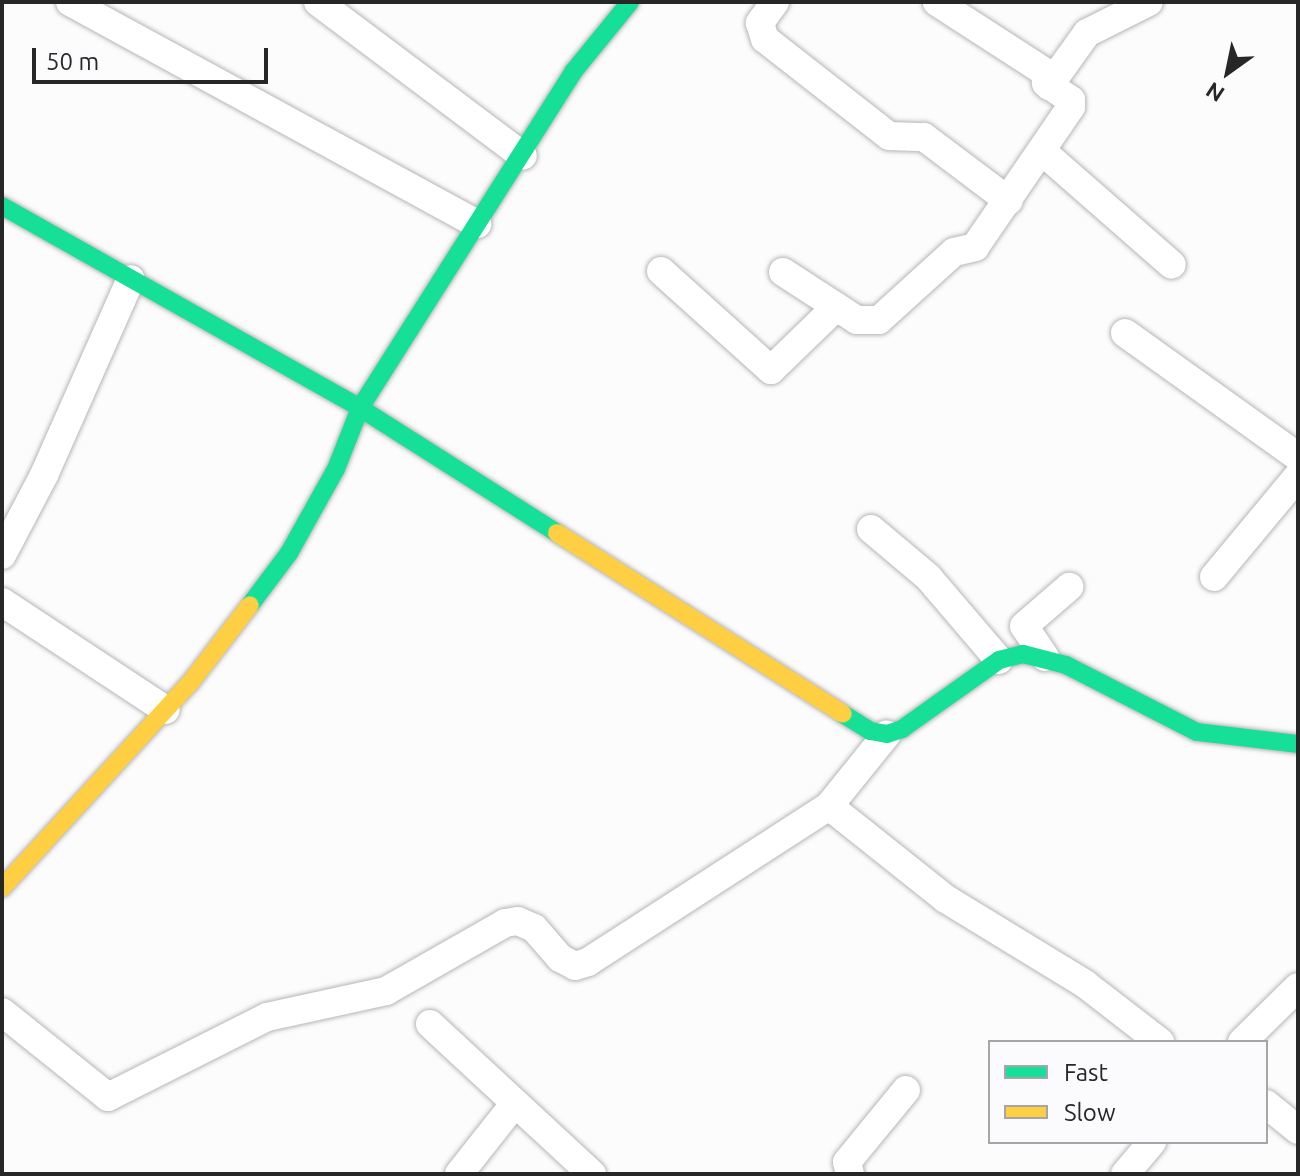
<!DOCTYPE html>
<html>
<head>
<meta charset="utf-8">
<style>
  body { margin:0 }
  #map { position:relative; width:1300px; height:1176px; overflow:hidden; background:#fcfcfd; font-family:Ubuntu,sans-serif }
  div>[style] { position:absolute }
  .roads { filter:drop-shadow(0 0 2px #b6b6b6) drop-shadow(0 0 2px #b6b6b6) }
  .street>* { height:28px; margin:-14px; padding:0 14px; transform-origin:14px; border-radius:14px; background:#fff }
  .fast>* { height:18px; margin:-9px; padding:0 9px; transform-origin:9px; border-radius:9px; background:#16e098 }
  .slow>* { height:18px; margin:-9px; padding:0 9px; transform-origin:9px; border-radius:9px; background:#ffcf43 }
  span { translate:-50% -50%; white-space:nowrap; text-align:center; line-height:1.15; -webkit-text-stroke:6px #fbfbfe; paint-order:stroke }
  .frame { position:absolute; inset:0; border:4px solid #272727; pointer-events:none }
  .legend { position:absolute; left:988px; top:1040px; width:280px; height:104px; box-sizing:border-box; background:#fbfbfe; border:2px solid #a6a6a8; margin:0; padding:10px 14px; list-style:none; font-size:24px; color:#272727 }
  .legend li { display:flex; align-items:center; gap:16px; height:40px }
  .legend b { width:40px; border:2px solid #a6a6a8 }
  .north { position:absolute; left:1188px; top:32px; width:80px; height:80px; -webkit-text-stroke:6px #fbfbfe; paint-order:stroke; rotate:213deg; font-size:22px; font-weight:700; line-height:32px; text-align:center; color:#272727 }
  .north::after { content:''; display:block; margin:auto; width:28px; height:36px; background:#272727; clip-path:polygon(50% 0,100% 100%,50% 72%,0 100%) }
  .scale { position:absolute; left:32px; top:48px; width:236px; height:36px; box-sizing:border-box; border:4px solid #272727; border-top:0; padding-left:10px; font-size:24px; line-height:28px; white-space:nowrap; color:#272727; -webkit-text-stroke:6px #fbfbfe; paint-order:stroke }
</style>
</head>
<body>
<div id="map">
  <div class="roads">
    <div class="street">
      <div style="left:70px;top:2px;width:464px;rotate:28.6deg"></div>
      <div style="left:318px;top:2px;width:256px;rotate:36.9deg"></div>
      <div style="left:775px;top:2px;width:26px;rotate:126deg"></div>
      <div style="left:760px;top:23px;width:17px;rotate:73deg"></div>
      <div style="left:765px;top:39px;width:157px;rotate:38deg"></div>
      <div style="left:889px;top:136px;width:35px;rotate:2deg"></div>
      <div style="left:924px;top:137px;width:106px;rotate:37deg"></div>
      <div style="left:1049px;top:86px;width:65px;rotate:-54.4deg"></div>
      <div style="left:1087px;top:33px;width:69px;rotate:-26.6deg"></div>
      <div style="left:1043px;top:152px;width:171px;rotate:41.2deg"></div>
      <div style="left:661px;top:271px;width:148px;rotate:42deg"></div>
      <div style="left:771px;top:370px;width:91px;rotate:-44.1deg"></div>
      <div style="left:783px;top:272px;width:88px;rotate:33deg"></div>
      <div style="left:857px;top:320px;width:22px"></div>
      <div style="left:879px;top:320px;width:101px;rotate:-42.2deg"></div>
      <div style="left:954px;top:252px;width:22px;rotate:-13deg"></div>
      <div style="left:975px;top:247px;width:170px;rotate:-55.6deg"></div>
      <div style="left:1071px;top:107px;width:7px;rotate:-90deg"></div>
      <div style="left:1071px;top:100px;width:30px;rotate:-146deg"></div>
      <div style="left:1046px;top:83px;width:11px;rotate:-95deg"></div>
      <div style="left:1045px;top:72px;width:129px;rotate:-147.1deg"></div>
      <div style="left:1125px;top:333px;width:213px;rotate:35.6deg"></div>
      <div style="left:871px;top:529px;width:75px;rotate:40.1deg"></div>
      <div style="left:928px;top:577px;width:109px;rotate:49.5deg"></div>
      <div style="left:2px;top:555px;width:90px;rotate:-62.3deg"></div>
      <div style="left:44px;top:475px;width:214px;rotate:-66.1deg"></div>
      <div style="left:1214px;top:577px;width:131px;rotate:-50.3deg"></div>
      <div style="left:2px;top:602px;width:196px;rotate:33.4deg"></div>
      <div style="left:1045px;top:657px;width:37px;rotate:-124deg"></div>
      <div style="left:1024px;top:626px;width:60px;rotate:-40.9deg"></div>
      <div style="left:829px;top:806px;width:149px;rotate:38.5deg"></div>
      <div style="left:946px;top:899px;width:163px;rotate:31.4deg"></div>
      <div style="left:1085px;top:984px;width:95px;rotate:37.7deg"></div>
      <div style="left:2px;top:1012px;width:136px;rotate:38.7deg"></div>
      <div style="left:108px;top:1097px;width:178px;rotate:-26.7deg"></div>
      <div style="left:267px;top:1017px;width:122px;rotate:-12.3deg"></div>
      <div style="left:386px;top:991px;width:137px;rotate:-29.7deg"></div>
      <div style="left:505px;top:923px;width:13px;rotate:-9deg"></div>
      <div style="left:518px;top:921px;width:17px;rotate:24deg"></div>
      <div style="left:534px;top:928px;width:40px;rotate:49deg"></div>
      <div style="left:560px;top:958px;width:17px;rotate:28deg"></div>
      <div style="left:575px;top:966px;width:14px;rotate:-17deg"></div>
      <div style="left:588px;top:962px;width:287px;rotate:-32.9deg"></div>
      <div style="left:829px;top:806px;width:92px;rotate:-51.1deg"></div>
      <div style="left:430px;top:1024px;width:221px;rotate:42.8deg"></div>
      <div style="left:1242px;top:1042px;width:78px;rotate:-44.5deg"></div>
      <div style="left:1266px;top:1104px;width:41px;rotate:39.1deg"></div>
      <div style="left:459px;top:1174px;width:90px;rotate:-51.7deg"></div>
      <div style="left:850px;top:1174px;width:12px;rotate:-104deg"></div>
      <div style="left:847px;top:1162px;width:93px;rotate:-50.7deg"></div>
      <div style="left:1125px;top:1174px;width:42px;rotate:-49.8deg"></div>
    </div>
    <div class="fast">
      <div style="left:2px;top:206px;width:411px;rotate:29.4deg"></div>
      <div style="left:360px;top:408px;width:233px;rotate:32.4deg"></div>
      <div style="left:250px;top:605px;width:65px;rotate:-53.1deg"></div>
      <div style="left:289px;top:553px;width:96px;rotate:-60.8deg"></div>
      <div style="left:336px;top:469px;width:66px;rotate:-68.5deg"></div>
      <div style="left:360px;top:408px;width:398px;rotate:-57.6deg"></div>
      <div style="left:573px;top:72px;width:90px;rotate:-50.8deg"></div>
      <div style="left:843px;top:714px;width:32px;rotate:32deg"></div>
      <div style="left:870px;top:731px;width:17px;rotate:10deg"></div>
      <div style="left:887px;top:734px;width:16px;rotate:-18deg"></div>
      <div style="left:902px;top:729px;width:119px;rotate:-35.4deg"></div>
      <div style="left:999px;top:660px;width:25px;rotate:-14deg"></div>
      <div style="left:1023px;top:654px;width:44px;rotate:14.3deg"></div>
      <div style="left:1066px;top:665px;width:147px;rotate:27.1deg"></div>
      <div style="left:1197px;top:732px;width:102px;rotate:6.8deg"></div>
    </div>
    <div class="slow">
      <div style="left:557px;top:533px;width:338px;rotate:32.3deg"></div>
      <div style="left:2px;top:888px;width:278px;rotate:-47.5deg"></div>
      <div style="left:190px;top:683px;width:98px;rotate:-52.4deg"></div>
    </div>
  </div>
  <div class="frame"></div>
  <ul class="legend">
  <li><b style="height:10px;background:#16e098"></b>Fast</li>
  <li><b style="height:10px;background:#ffcf43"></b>Slow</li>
  </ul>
  <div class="north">N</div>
  <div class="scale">50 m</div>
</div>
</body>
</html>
